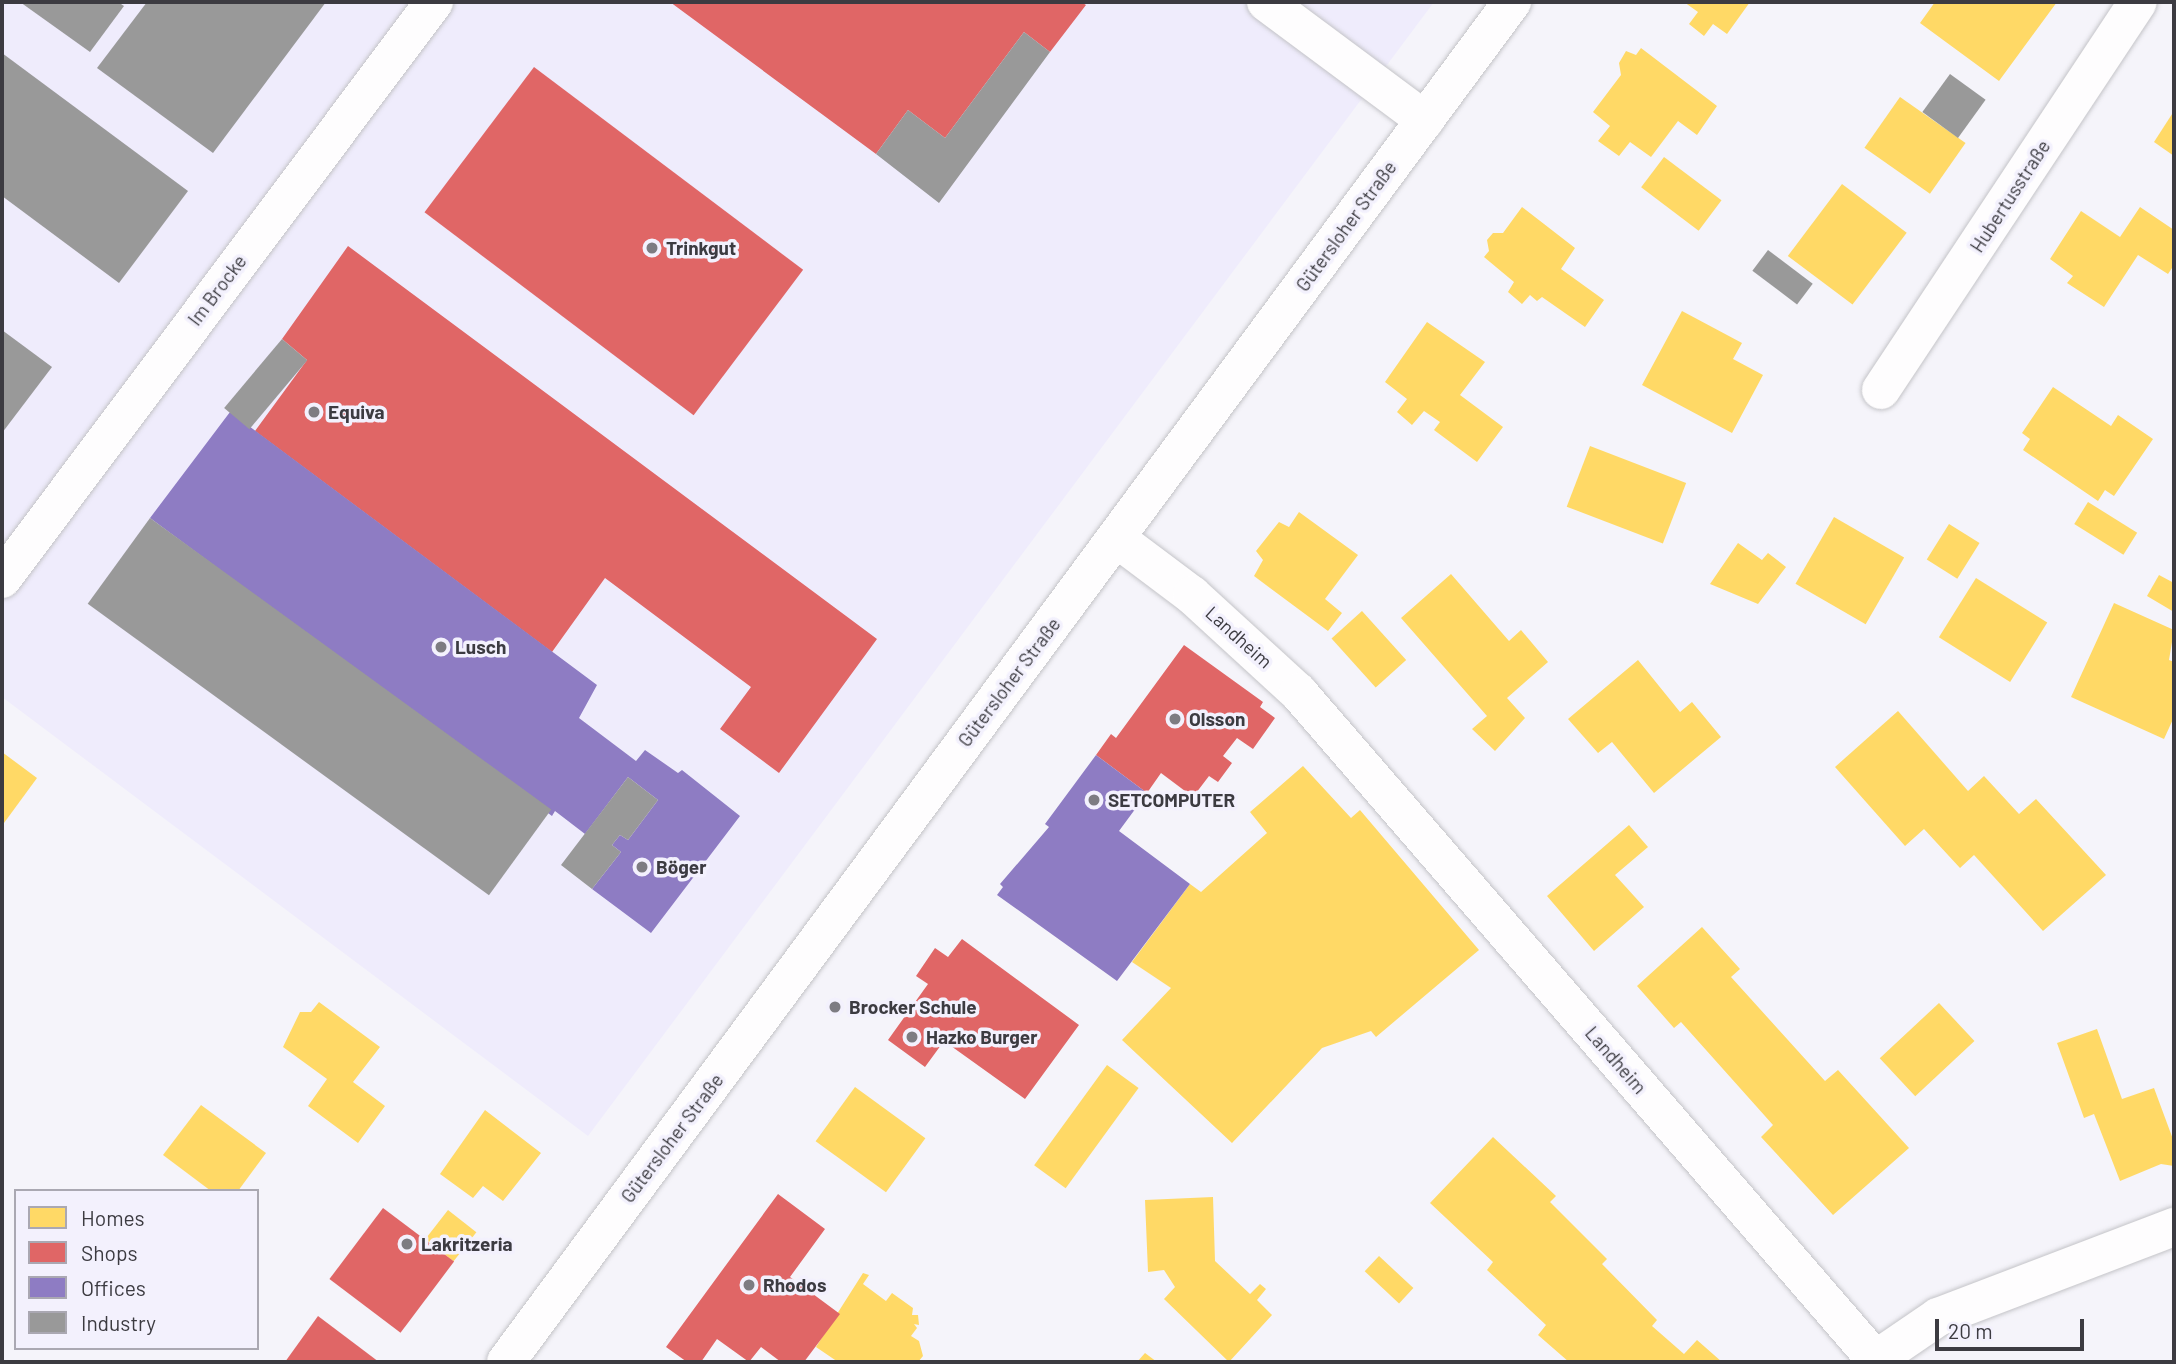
<!DOCTYPE html>
<html>
<head>
<meta charset="utf-8">
<style>
  body { margin:0 }
  #map { position:relative; width:2176px; height:1364px; overflow:hidden; background:#f5f4fa; font-family:Barlow,sans-serif }
  div>[style] { position:absolute }
  .built>* { inset:0; background:#efecfc }
  .homes>* { inset:0; background:#ffd966; transform-origin:0 0 }
  .shops>* { inset:0; background:#e06666; transform-origin:0 0 }
  .offices>* { inset:0; background:#8e7cc3 }
  .industry>* { inset:0; background:#999; transform-origin:0 0 }
  .roads { filter:drop-shadow(0 0 2px #c4c4c8) drop-shadow(0 0 2px #c4c4c8) }
  .minor>* { height:38px; margin:-19px; padding:0 19px; transform-origin:19px; border-radius:19px; background:#fefdfe }
  .dots>* { width:19px; height:19px; translate:-50% -50%; box-sizing:border-box; border:4px solid #f3f1fd; border-radius:50% }
  span { translate:-50% -50%; white-space:nowrap; text-align:center; line-height:1.15; -webkit-text-stroke:7px #f3f1fd; paint-order:stroke }
  .street-label { font-size:19px; color:#3c3b41 }
  .poi-label { font-size:19px; color:#3c3b41; font-weight:700 }
  .left { translate:0 -50%; text-align:left }
  .frame { position:absolute; inset:0; border:4px solid #3c3b41; pointer-events:none }
  .legend { position:absolute; left:14px; top:1189px; width:245px; height:161px; box-sizing:border-box; background:#f3f1fd; border:2px solid #aaa8b2; margin:0; padding:9px 12px; list-style:none; font-size:21px; color:#3c3b41 }
  .legend li { display:flex; align-items:center; gap:14px; height:35px }
  .legend b { width:35px; border:2px solid #aaa8b2 }
  .scale { position:absolute; left:1935px; top:1319px; width:149px; height:32px; box-sizing:border-box; border:4px solid #3c3b41; border-top:0; padding-left:9px; font-size:21px; line-height:24px; white-space:nowrap; color:#3c3b41; -webkit-text-stroke:5px #f3f1fd; paint-order:stroke }
</style>
</head>
<body>
<div id="map">
  <div class="built">
    <div style="clip-path:polygon(2px 2px,1434px 2px,588px 1136px,2px 697px)"></div>
  </div>
  <div class="homes">
    <div style="clip-path:polygon(1684px 2px,1750px 2px,1727px 34px,1713px 24px,1704px 36px,1689px 24px,1698px 12px)"></div>
    <div style="clip-path:polygon(1935px 2px,2002px 4px,2057px 2px,1999px 81px,1920px 23px)"></div>
    <div style="clip-path:polygon(1641px 48px,1717px 106px,1697px 135px,1678px 121px,1651px 157px,1630px 142px,1619px 156px,1598px 141px,1610px 126px,1593px 112px,1621px 75px,1619px 63px,1626px 51px,1636px 55px)"></div>
    <div style="left:1900px;top:97px;width:80px;height:62px;rotate:35deg"></div>
    <div style="clip-path:polygon(2174px 111px,2174px 156px,2154px 142px)"></div>
    <div style="left:1664px;top:157px;width:72px;height:38px;rotate:37deg"></div>
    <div style="left:1842px;top:184px;width:81px;height:90px;rotate:37deg"></div>
    <div style="clip-path:polygon(1522px 207px,1575px 248px,1561px 269px,1604px 300px,1585px 327px,1542px 297px,1537px 301px,1530px 295px,1522px 304px,1508px 292px,1514px 282px,1484px 257px,1489px 251px,1487px 240px,1493px 233px,1503px 233px)"></div>
    <div style="clip-path:polygon(2140px 207px,2174px 230px,2174px 265px,2168px 274px,2138px 255px,2104px 307px,2067px 283px,2073px 276px,2050px 259px,2081px 211px,2120px 237px)"></div>
    <div style="clip-path:polygon(1682px 311px,1742px 343px,1733px 359px,1763px 375px,1732px 433px,1642px 385px)"></div>
    <div style="clip-path:polygon(1427px 322px,1485px 362px,1460px 395px,1503px 427px,1477px 462px,1434px 430px,1440px 422px,1424px 411px,1412px 425px,1397px 412px,1407px 399px,1385px 382px)"></div>
    <div style="clip-path:polygon(2053px 387px,2111px 426px,2118px 415px,2153px 439px,2114px 496px,2105px 490px,2098px 501px,2023px 450px,2030px 439px,2022px 433px)"></div>
    <div style="left:1590px;top:446px;width:103px;height:65px;rotate:21deg"></div>
    <div style="left:2088px;top:502px;width:58px;height:26px;rotate:32deg"></div>
    <div style="clip-path:polygon(1299px 512px,1358px 555px,1325px 599px,1342px 613px,1328px 631px,1254px 576px,1263px 560px,1256px 551px,1279px 522px,1289px 527px)"></div>
    <div style="left:1834px;top:517px;width:81px;height:77px;rotate:30deg"></div>
    <div style="left:1949px;top:524px;width:36px;height:42px;rotate:32deg"></div>
    <div style="clip-path:polygon(1738px 543px,1762px 560px,1768px 553px,1786px 567px,1758px 604px,1710px 584px)"></div>
    <div style="clip-path:polygon(1451px 574px,1509px 641px,1521px 630px,1548px 662px,1507px 698px,1525px 718px,1495px 751px,1472px 729px,1487px 716px,1401px 618px)"></div>
    <div style="clip-path:polygon(2159px 575px,2174px 583px,2174px 612px,2147px 596px)"></div>
    <div style="left:1976px;top:578px;width:84px;height:70px;rotate:32deg"></div>
    <div style="clip-path:polygon(2114px 603px,2174px 630px,2169px 660px,2174px 662px,2174px 717px,2164px 739px,2071px 697px)"></div>
    <div style="left:1362px;top:611px;width:66px;height:41px;rotate:48deg"></div>
    <div style="clip-path:polygon(1638px 660px,1680px 712px,1692px 702px,1721px 737px,1654px 793px,1612px 742px,1598px 753px,1568px 719px)"></div>
    <div style="clip-path:polygon(1898px 711px,1968px 791px,1984px 776px,2019px 814px,2036px 799px,2106px 875px,2043px 931px,1974px 855px,1960px 868px,1924px 829px,1905px 846px,1835px 767px)"></div>
    <div style="clip-path:polygon(2px 752px,37px 778px,4px 823px,2px 821px)"></div>
    <div style="clip-path:polygon(1303px 766px,1351px 818px,1360px 810px,1479px 950px,1376px 1037px,1371px 1031px,1322px 1048px,1232px 1143px,1122px 1040px,1171px 988px,1132px 962px,1190px 884px,1201px 892px,1267px 833px,1250px 812px)"></div>
    <div style="clip-path:polygon(1629px 825px,1648px 847px,1615px 875px,1644px 907px,1594px 951px,1547px 896px)"></div>
    <div style="clip-path:polygon(1702px 927px,1740px 969px,1731px 977px,1825px 1081px,1838px 1070px,1909px 1148px,1833px 1215px,1761px 1137px,1773px 1125px,1681px 1022px,1674px 1028px,1637px 986px)"></div>
    <div style="clip-path:polygon(319px 1002px,380px 1047px,353px 1082px,385px 1106px,358px 1143px,308px 1106px,327px 1079px,283px 1047px,300px 1012px,311px 1012px)"></div>
    <div style="left:1939px;top:1003px;width:52px;height:81px;rotate:47deg"></div>
    <div style="clip-path:polygon(2097px 1029px,2122px 1099px,2154px 1088px,2174px 1142px,2174px 1166px,2161px 1164px,2120px 1181px,2094px 1114px,2084px 1118px,2057px 1043px)"></div>
    <div style="left:1107px;top:1065px;width:39px;height:124px;rotate:36deg"></div>
    <div style="left:855px;top:1087px;width:87px;height:67px;rotate:36deg"></div>
    <div style="clip-path:polygon(201px 1105px,266px 1153px,238px 1191px,211px 1191px,163px 1155px)"></div>
    <div style="clip-path:polygon(485px 1110px,541px 1153px,503px 1201px,483px 1186px,473px 1198px,440px 1174px)"></div>
    <div style="clip-path:polygon(1493px 1137px,1556px 1196px,1550px 1202px,1607px 1259px,1602px 1264px,1657px 1320px,1652px 1326px,1684px 1354px,1697px 1340px,1722px 1362px,1569px 1362px,1538px 1335px,1546px 1325px,1487px 1270px,1493px 1262px,1430px 1203px)"></div>
    <div style="clip-path:polygon(1213px 1197px,1215px 1261px,1250px 1294px,1260px 1284px,1266px 1289px,1257px 1300px,1272px 1315px,1229px 1362px,1164px 1299px,1175px 1287px,1164px 1270px,1148px 1272px,1145px 1200px)"></div>
    <div style="left:448px;top:1210px;width:36px;height:37px;rotate:38deg"></div>
    <div style="left:1379px;top:1256px;width:47px;height:21px;rotate:43deg"></div>
    <div style="clip-path:polygon(863px 1273px,869px 1275px,863px 1284px,886px 1301px,892px 1293px,913px 1308px,912px 1315px,918px 1315px,919px 1325px,914px 1324px,917px 1328px,911px 1336px,919px 1341px,923px 1356px,918px 1362px,838px 1362px,816px 1347px)"></div>
    <div style="clip-path:polygon(1145px 1353px,1157px 1362px,1137px 1362px)"></div>
  </div>
  <div class="shops">
    <div style="clip-path:polygon(670px 2px,1081px 2px,1086px 5px,1050px 52px,1024px 32px,945px 138px,908px 110px,876px 154px)"></div>
    <div style="left:534px;top:67px;width:337px;height:182px;rotate:37deg"></div>
    <div style="clip-path:polygon(348px 246px,877px 639px,779px 773px,720px 729px,751px 687px,605px 578px,552px 652px,255px 431px,307px 360px,282px 339px)"></div>
    <div style="clip-path:polygon(1184px 645px,1263px 702px,1260px 707px,1275px 718px,1253px 749px,1237px 738px,1223px 756px,1232px 763px,1218px 782px,1209px 776px,1193px 797px,1161px 773px,1147px 793px,1096px 755px,1111px 734px,1116px 738px)"></div>
    <div style="clip-path:polygon(962px 939px,1079px 1025px,1025px 1099px,944px 1041px,925px 1067px,888px 1040px,928px 984px,916px 976px,935px 948px,948px 957px)"></div>
    <div style="clip-path:polygon(778px 1194px,825px 1229px,790px 1277px,840px 1314px,804px 1362px,781px 1362px,761px 1347px,749px 1362px,717px 1339px,701px 1362px,687px 1362px,666px 1347px)"></div>
    <div style="left:383px;top:1208px;width:89px;height:89px;rotate:37deg"></div>
    <div style="clip-path:polygon(318px 1316px,379px 1362px,285px 1362px)"></div>
  </div>
  <div class="offices">
    <div style="clip-path:polygon(230px 412px,597px 685px,579px 718px,636px 761px,645px 750px,678px 773px,682px 770px,740px 816px,651px 933px,592px 889px,621px 852px,612px 845px,620px 835px,628px 840px,658px 800px,628px 777px,585px 834px,555px 811px,552px 816px,150px 518px)"></div>
    <div style="clip-path:polygon(1096px 755px,1147px 793px,1119px 831px,1190px 884px,1117px 981px,997px 895px,1003px 887px,1000px 884px,1049px 827px,1045px 824px)"></div>
  </div>
  <div class="industry">
    <div style="clip-path:polygon(20px 2px,118px 2px,124px 6px,90px 52px)"></div>
    <div style="clip-path:polygon(147px 2px,326px 2px,213px 153px,97px 68px)"></div>
    <div style="clip-path:polygon(1024px 32px,1050px 52px,939px 203px,876px 154px,908px 110px,945px 138px)"></div>
    <div style="clip-path:polygon(2px 53px,188px 191px,119px 283px,2px 196px)"></div>
    <div style="left:1950px;top:74px;width:44px;height:47px;rotate:36deg"></div>
    <div style="left:1768px;top:250px;width:56px;height:26px;rotate:37deg"></div>
    <div style="clip-path:polygon(2px 330px,52px 367px,2px 433px)"></div>
    <div style="left:282px;top:339px;width:33px;height:90px;rotate:40deg"></div>
    <div style="left:150px;top:518px;width:496px;height:106px;rotate:36deg"></div>
    <div style="clip-path:polygon(628px 777px,658px 800px,628px 840px,620px 835px,612px 845px,621px 852px,592px 889px,561px 865px)"></div>
  </div>
  <div class="roads">
    <div class="minor">
      <div style="left:1266px;top:2px;width:198px;rotate:36.6deg"></div>
      <div style="left:1881px;top:390px;width:465px;rotate:-56.5deg"></div>
      <div style="left:1116px;top:538px;width:95px;rotate:36.9deg"></div>
      <div style="left:1192px;top:595px;width:144px;rotate:42.5deg"></div>
      <div style="left:1298px;top:692px;width:882px;rotate:49.14deg"></div>
      <div style="left:2px;top:579px;width:721px;rotate:-53.18deg"></div>
      <div style="left:506px;top:1362px;width:1692px;rotate:-53.51deg"></div>
      <div style="left:1872px;top:1362px;width:80px;rotate:-34.3deg"></div>
      <div style="left:1938px;top:1317px;width:253px;rotate:-20.9deg"></div>
    </div>
  </div>
  <div class="dots">
    <div style="left:652px;top:248px;background:#7d7c82"></div>
    <div style="left:314px;top:412px;background:#7d7c82"></div>
    <div style="left:441px;top:647px;background:#7d7c82"></div>
    <div style="left:1175px;top:719px;background:#7d7c82"></div>
    <div style="left:1094px;top:800px;background:#7d7c82"></div>
    <div style="left:642px;top:867px;background:#7d7c82"></div>
    <div style="left:835px;top:1007px;background:#7d7c82"></div>
    <div style="left:912px;top:1037px;background:#7d7c82"></div>
    <div style="left:407px;top:1244px;background:#7d7c82"></div>
    <div style="left:749px;top:1285px;background:#7d7c82"></div>
  </div>
  <div class="street-label">
    <span style="left:2010px;top:196px;rotate:-57deg">Hubertusstraße</span>
    <span style="left:1346px;top:226px;rotate:-54deg">Gütersloher Straße</span>
    <span style="left:217px;top:290px;rotate:-53deg">Im Brocke</span>
    <span style="left:1239px;top:637px;rotate:42deg">Landheim</span>
    <span style="left:1009px;top:682px;rotate:-53deg">Gütersloher Straße</span>
    <span style="left:1616px;top:1060px;rotate:49deg">Landheim</span>
    <span style="left:672px;top:1138px;rotate:-53deg">Gütersloher Straße</span>
  </div>
  <div class="poi-label">
    <span class="left" style="left:666px;top:248px">Trinkgut</span>
    <span class="left" style="left:328px;top:412px">Equiva</span>
    <span class="left" style="left:455px;top:647px">Lusch</span>
    <span class="left" style="left:1189px;top:719px">Olsson</span>
    <span class="left" style="left:1108px;top:800px">SETCOMPUTER</span>
    <span class="left" style="left:656px;top:867px">Böger</span>
    <span class="left" style="left:849px;top:1007px">Brocker Schule</span>
    <span class="left" style="left:926px;top:1037px">Hazko Burger</span>
    <span class="left" style="left:421px;top:1244px">Lakritzeria</span>
    <span class="left" style="left:763px;top:1285px">Rhodos</span>
  </div>
  <div class="frame"></div>
  <ul class="legend">
  <li><b style="height:19px;background:#ffd966"></b>Homes</li>
  <li><b style="height:19px;background:#e06666"></b>Shops</li>
  <li><b style="height:19px;background:#8e7cc3"></b>Offices</li>
  <li><b style="height:19px;background:#999"></b>Industry</li>
  </ul>
  <div class="scale">20 m</div>
</div>
</body>
</html>
